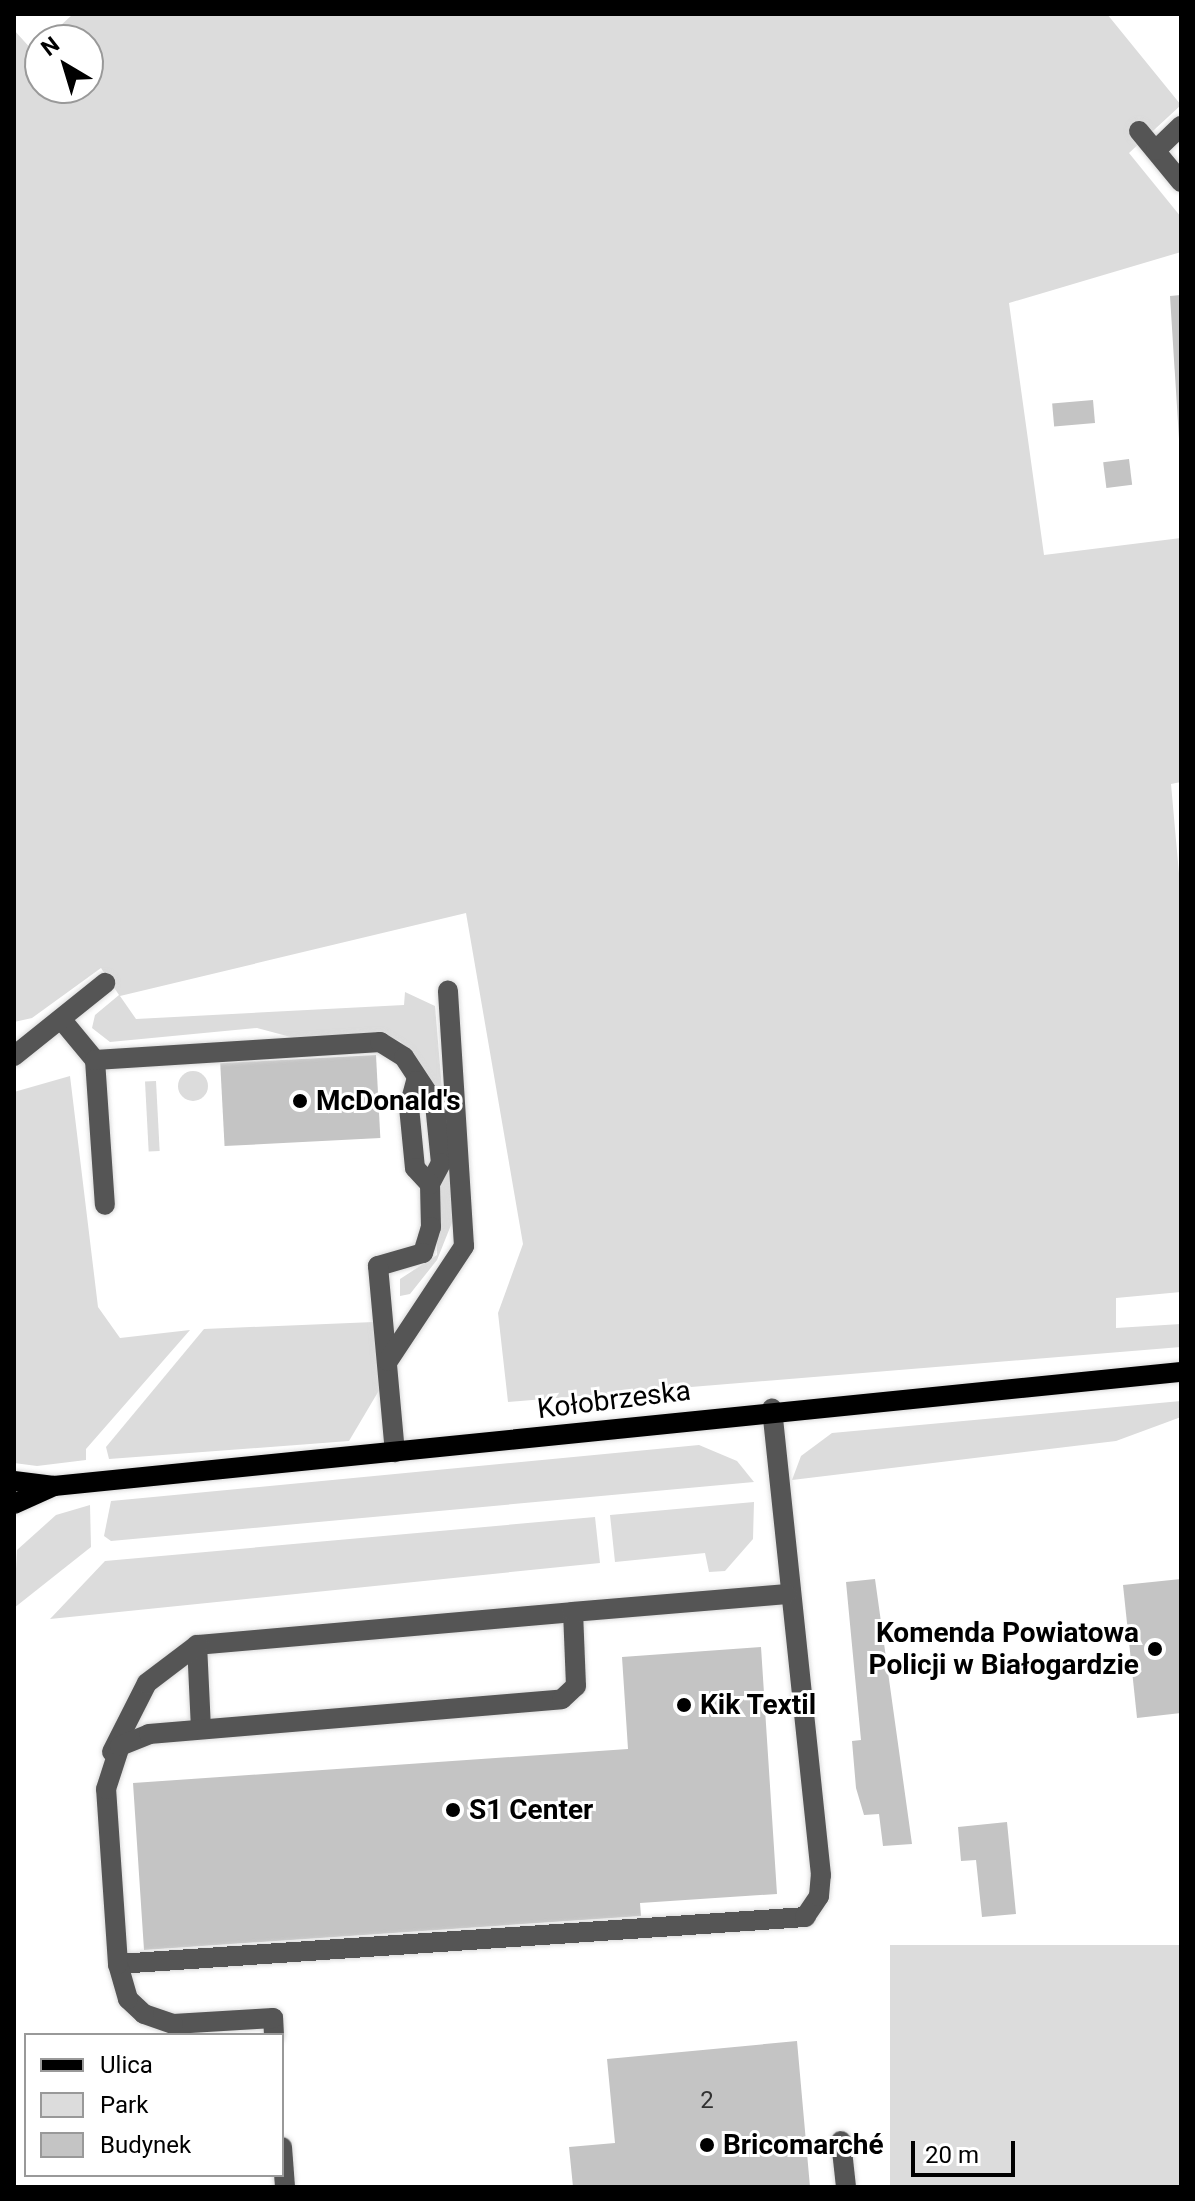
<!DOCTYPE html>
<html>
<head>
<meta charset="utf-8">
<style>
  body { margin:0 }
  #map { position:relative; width:1195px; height:2201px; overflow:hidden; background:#fff; font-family:Roboto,sans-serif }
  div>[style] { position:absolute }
  .green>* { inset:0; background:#dcdcdc; transform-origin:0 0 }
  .round { border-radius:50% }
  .building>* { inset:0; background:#c4c4c4; transform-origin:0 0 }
  .roads { filter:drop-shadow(0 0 2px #dbdbdb) drop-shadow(0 0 2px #dbdbdb) }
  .minor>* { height:20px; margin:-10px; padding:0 10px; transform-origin:10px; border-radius:10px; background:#555 }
  .major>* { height:20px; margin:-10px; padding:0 10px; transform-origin:10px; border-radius:10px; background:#000 }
  .dots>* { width:22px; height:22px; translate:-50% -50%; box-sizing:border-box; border:4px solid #fff; border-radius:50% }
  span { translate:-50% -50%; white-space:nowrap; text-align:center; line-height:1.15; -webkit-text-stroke:6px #fff; paint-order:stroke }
  .number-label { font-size:24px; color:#313131 }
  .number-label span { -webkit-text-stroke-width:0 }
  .poi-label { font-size:28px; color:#000; font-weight:700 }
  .left { translate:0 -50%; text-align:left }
  .right { translate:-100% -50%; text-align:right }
  .street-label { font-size:28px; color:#000 }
  .frame { position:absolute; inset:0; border:16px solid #000; pointer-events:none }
  .legend { position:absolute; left:24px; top:2033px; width:260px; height:144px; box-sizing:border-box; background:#fff; border:2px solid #999; margin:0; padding:10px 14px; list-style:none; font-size:24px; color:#000 }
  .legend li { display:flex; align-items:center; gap:16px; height:40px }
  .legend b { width:40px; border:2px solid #999 }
  .north { position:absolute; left:24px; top:24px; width:80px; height:80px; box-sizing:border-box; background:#fff; border:2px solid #999; border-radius:50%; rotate:322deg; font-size:22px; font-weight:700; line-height:32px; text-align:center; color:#000 }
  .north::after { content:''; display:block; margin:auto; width:28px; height:36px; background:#000; clip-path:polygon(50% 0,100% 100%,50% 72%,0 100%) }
  .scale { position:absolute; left:911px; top:2141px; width:104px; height:36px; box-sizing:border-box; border:4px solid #000; border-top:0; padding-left:10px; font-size:24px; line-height:28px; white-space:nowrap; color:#000; -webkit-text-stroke:6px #fff; paint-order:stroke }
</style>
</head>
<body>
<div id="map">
  <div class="green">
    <div style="clip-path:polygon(73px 14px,1107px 14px,1181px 105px,1129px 153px,1181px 217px,1181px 252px,1009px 303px,1044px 555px,1181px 538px,1181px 782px,1171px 784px,1181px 896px,1181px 1292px,1116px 1298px,1116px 1328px,1181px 1324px,1181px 1347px,508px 1402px,498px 1313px,523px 1244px,466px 913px,120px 996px,136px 1019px,404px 1005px,405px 992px,435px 1006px,453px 1220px,437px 1260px,410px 1294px,400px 1296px,400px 1279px,437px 1255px,437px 1189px,447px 1163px,412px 1054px,400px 1041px,382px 1035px,302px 1040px,257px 1028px,110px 1042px,92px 1028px,95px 1015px,119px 995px,101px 968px,32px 1018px,14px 1022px,14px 30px,33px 51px,40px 45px,40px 88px,88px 88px,88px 40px,45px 40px)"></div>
    <div class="round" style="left:178px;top:1071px;width:30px;height:30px"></div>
    <div style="clip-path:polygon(70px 1076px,98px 1307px,120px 1338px,190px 1330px,86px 1449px,86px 1460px,37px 1466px,14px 1463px,14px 1092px)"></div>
    <div style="left:156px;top:1081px;width:70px;height:11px;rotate:87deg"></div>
    <div style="clip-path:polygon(374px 1322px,381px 1387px,349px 1441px,109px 1459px,106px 1447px,204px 1329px)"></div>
    <div style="clip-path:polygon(1181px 1401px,1181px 1417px,1116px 1441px,792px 1480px,801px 1456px,832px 1433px)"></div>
    <div style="clip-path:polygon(699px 1445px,737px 1461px,754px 1482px,111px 1541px,104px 1536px,111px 1501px)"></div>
    <div style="clip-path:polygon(754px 1502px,753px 1539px,725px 1571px,709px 1572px,705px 1553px,615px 1562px,610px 1515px)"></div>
    <div style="clip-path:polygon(90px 1505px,91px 1547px,14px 1608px,17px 1550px,56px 1515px)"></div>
    <div style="clip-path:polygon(595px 1517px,600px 1563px,50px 1619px,105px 1561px)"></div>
    <div style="left:1181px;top:1945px;width:242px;height:291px;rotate:90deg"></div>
  </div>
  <div class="building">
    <div style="clip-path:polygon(1181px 295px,1181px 439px,1179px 439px,1170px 296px)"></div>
    <div style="left:1093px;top:400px;width:23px;height:41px;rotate:85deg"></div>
    <div style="left:1129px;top:459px;width:26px;height:26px;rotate:83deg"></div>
    <div style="left:376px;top:1055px;width:83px;height:156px;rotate:87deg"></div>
    <div style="clip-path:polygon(875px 1579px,912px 1844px,883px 1846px,879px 1814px,864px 1815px,856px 1788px,852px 1741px,861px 1740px,846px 1582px)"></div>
    <div style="clip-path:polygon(1181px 1579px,1181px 1713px,1137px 1718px,1123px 1585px)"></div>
    <div style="clip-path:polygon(761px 1647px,777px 1894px,640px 1903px,641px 1916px,144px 1950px,133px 1783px,628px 1749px,622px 1657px)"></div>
    <div style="clip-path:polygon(1007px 1822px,1016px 1914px,982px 1917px,976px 1860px,961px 1861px,958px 1827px)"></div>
    <div style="clip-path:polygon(797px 2041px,810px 2187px,573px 2187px,569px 2147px,615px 2143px,607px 2059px)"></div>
  </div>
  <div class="roads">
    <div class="minor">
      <div style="left:1139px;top:131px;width:66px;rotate:50.5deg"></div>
      <div style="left:1156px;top:150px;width:35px;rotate:-44deg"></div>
      <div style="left:61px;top:1019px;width:53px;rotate:50.3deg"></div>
      <div style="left:95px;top:1060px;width:145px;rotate:86.1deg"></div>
      <div style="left:14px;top:1056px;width:117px;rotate:-38.7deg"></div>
      <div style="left:95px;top:1060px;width:286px;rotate:-3.6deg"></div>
      <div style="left:380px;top:1042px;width:28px;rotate:32deg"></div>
      <div style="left:404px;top:1057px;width:56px;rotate:56.6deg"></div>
      <div style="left:435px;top:1104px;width:59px;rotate:84.2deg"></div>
      <div style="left:441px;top:1163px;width:24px;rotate:118deg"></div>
      <div style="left:430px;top:1184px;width:43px;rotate:88.7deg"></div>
      <div style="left:431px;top:1227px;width:27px;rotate:107deg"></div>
      <div style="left:423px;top:1253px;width:47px;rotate:163.9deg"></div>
      <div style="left:378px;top:1266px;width:187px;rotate:84.8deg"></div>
      <div style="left:416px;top:1081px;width:27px;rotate:105deg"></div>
      <div style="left:409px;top:1107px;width:61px;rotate:84.4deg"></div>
      <div style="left:415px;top:1168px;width:22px;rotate:47deg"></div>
      <div style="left:388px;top:1361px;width:138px;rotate:-56.5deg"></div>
      <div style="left:464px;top:1246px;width:256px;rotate:-93.6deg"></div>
      <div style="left:201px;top:1729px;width:84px;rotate:-92.7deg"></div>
      <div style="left:197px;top:1645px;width:377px;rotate:-5deg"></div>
      <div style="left:112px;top:1752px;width:77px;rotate:-63.1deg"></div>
      <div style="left:147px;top:1683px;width:63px;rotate:-37.2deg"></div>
      <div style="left:118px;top:1964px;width:689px;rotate:-3.91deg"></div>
      <div style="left:805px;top:1917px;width:25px;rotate:-56deg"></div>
      <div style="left:819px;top:1896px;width:21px;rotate:-85deg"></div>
      <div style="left:821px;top:1875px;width:469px;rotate:-96deg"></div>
      <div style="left:274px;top:2035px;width:17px;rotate:-93deg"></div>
      <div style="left:273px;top:2018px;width:100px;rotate:176.6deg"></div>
      <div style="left:173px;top:2024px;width:31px;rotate:-161deg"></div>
      <div style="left:144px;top:2014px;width:22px;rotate:-137deg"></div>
      <div style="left:128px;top:1999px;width:36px;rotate:-106deg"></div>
      <div style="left:118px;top:1964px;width:175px;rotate:-93.9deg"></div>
      <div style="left:106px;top:1789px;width:45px;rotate:-72deg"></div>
      <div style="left:120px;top:1746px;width:31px;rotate:-22deg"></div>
      <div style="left:149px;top:1734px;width:414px;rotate:-4.8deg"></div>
      <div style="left:562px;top:1699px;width:19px;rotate:-43deg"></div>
      <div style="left:576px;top:1686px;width:74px;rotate:-92.3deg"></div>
      <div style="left:573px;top:1612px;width:214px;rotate:-4.8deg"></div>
      <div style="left:841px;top:2141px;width:46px;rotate:83.8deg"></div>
      <div style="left:282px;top:2147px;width:40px;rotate:85.7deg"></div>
    </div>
    <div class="major">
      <div style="left:14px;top:1481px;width:40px;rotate:7.1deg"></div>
      <div style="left:54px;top:1486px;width:1133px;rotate:-5.78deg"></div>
      <div style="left:14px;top:1504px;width:44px;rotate:-24.2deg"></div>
    </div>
  </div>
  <div class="dots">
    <div style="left:300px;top:1101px;background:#000"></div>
    <div style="left:1155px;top:1649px;background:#000"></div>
    <div style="left:684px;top:1705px;background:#000"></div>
    <div style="left:453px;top:1810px;background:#000"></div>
    <div style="left:707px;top:2145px;background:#000"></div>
  </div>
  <div class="number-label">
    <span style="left:707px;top:2101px">2</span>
  </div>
  <div class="poi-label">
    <span class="left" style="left:316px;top:1101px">McDonald's</span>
    <span class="right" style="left:1139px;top:1649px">Komenda Powiatowa<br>Policji w Białogardzie</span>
    <span class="left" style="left:700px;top:1705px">Kik Textil</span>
    <span class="left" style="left:469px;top:1810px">S1 Center</span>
    <span class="left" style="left:723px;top:2145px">Bricomarché</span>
  </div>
  <div class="street-label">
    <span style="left:614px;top:1400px;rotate:-7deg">Kołobrzeska</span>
  </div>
  <div class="frame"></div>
  <ul class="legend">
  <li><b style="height:10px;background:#000"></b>Ulica</li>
  <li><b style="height:22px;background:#dcdcdc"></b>Park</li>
  <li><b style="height:22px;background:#c4c4c4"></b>Budynek</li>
  </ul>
  <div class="north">N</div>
  <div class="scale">20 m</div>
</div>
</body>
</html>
